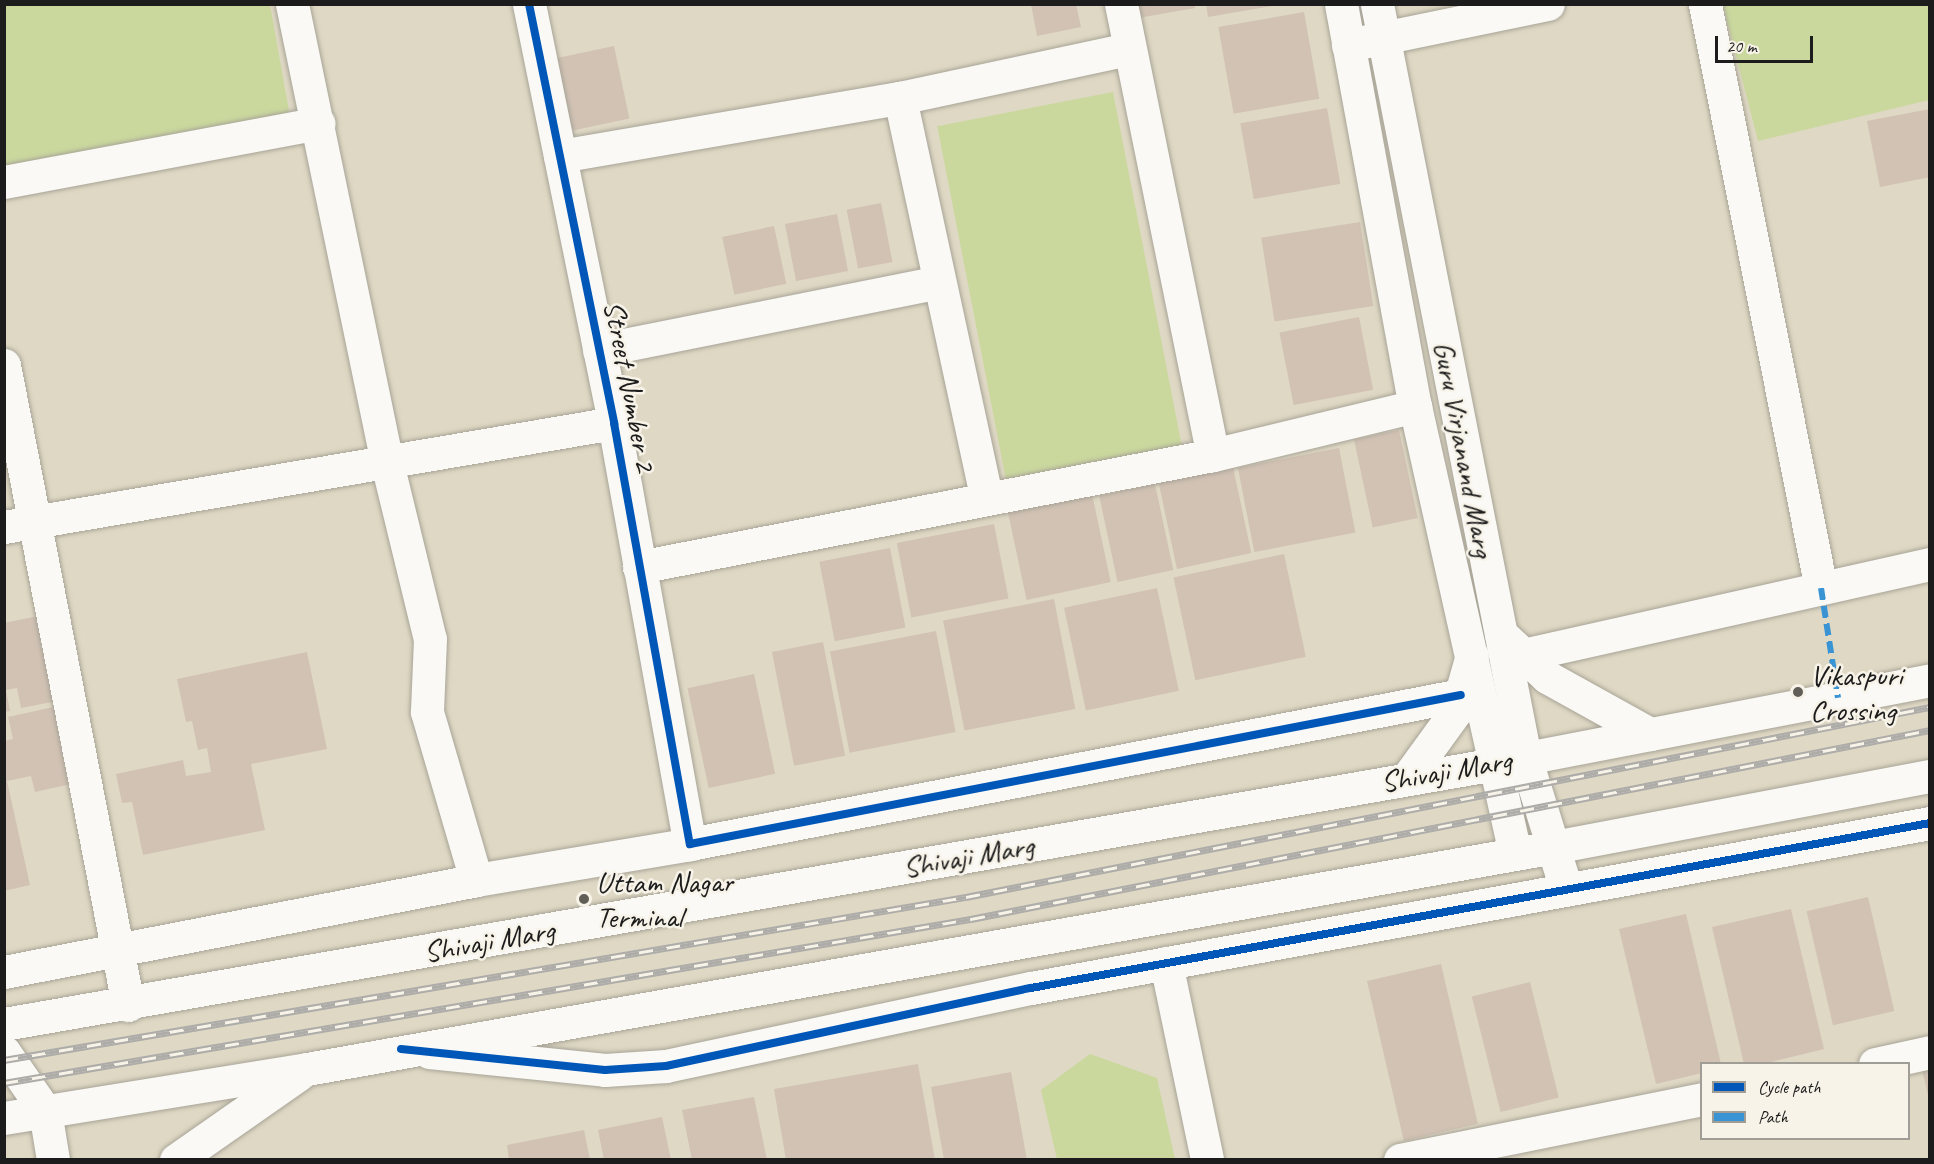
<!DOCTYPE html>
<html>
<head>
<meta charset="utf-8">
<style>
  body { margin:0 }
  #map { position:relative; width:1934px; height:1164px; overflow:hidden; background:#dfd8c4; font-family:Caveat,sans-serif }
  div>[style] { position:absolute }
  .green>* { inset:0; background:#cad89e; transform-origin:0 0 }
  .building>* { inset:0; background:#d1c2b4; transform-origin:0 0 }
  .roads { filter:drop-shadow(0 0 2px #a8a497) drop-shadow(0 0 2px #a8a497) }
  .minor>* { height:33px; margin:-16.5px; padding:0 16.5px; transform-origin:16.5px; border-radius:16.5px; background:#faf9f6 }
  .tertiary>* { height:33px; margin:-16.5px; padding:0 16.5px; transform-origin:16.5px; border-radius:16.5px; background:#faf9f6 }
  .primary>* { height:33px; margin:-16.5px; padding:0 16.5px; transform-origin:16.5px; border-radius:16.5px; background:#faf9f6 }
  .rail>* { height:7px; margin-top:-3.5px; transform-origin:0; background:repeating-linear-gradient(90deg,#f7f3e8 0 14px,#adaca9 0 28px); box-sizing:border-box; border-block:2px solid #adaca9 }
  .quiet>* { height:6px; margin-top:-3px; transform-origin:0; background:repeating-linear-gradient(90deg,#3a94d4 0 12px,transparent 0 18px) }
  .cycleway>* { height:8px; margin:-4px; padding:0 4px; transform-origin:4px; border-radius:4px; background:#0057b8 }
  .dots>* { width:16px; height:16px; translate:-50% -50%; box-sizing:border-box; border:3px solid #f7f3e8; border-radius:50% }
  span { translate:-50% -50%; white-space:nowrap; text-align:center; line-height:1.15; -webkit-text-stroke:5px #f7f3e8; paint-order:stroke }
  .street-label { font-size:30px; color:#1c1c1c }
  .poi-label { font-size:30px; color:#1c1c1c }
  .left { translate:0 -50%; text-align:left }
  .frame { position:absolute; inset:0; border:6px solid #1c1c1c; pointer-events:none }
  .legend { position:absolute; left:1700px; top:1062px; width:210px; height:78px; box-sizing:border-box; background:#f7f3e8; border:2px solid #9f9d96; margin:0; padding:8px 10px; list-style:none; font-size:18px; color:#1c1c1c }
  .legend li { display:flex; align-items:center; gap:12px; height:30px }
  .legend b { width:30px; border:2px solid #9f9d96 }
  .scale { position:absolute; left:1715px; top:36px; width:98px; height:27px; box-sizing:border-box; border:3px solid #1c1c1c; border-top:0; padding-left:8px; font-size:18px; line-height:21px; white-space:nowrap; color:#1c1c1c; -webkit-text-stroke:4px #f7f3e8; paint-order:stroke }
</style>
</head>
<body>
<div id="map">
  <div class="green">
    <div style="clip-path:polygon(5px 5px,270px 5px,293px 133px,5px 178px)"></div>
    <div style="clip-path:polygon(1723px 5px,1929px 5px,1929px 100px,1758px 141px)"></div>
    <div style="left:1113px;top:92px;width:360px;height:179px;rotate:79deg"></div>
    <div style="clip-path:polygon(1090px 1054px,1157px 1078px,1175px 1159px,1057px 1159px,1041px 1090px)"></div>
  </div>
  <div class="building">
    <div style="clip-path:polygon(1031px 4px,1076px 4px,1081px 27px,1037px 36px)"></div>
    <div style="clip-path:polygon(1135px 4px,1194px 4px,1195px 8px,1138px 18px)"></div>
    <div style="clip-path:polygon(1206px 4px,1272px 4px,1272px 6px,1208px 17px)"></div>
    <div style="left:1304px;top:12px;width:88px;height:87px;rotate:80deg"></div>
    <div style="left:614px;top:46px;width:74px;height:59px;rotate:78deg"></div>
    <div style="left:1327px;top:108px;width:77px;height:88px;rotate:80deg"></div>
    <div style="clip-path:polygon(1930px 109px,1930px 177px,1880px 187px,1867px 121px)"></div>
    <div style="left:881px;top:203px;width:60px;height:35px;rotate:79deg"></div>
    <div style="left:837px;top:214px;width:58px;height:53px;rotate:79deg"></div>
    <div style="left:1360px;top:222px;width:85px;height:100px;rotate:81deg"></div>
    <div style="left:774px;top:226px;width:59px;height:53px;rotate:78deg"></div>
    <div style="left:1359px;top:317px;width:74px;height:81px;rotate:79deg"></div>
    <div style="left:1399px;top:430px;width:90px;height:46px;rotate:78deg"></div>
    <div style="left:1339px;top:448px;width:86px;height:103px;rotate:79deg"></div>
    <div style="left:1233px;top:467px;width:88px;height:76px;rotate:78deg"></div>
    <div style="left:1155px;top:484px;width:88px;height:57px;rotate:78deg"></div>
    <div style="left:1092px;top:494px;width:90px;height:86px;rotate:78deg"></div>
    <div style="left:994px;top:524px;width:76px;height:99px;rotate:79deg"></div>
    <div style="left:890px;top:548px;width:81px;height:72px;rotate:79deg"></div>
    <div style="left:1284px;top:554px;width:105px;height:113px;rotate:78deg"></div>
    <div style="left:1157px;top:588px;width:105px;height:95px;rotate:78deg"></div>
    <div style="left:1054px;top:599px;width:112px;height:113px;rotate:79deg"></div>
    <div style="clip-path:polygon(38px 616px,57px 701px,21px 708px,17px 688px,6px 690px,10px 711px,4px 712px,4px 623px)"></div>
    <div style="left:936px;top:631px;width:103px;height:108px;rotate:79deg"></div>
    <div style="left:823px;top:642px;width:116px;height:52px;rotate:79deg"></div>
    <div style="clip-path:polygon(307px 652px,327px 749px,251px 764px,265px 830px,143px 855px,132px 802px,122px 803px,116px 774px,183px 760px,186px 776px,211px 772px,207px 748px,198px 750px,192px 721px,186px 722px,177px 679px)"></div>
    <div style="left:754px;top:674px;width:102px;height:68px;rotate:78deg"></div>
    <div style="clip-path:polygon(58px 706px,75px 783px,35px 792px,31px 776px,7px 781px,30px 885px,4px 891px,4px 741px,13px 739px,8px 717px)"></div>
    <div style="left:1868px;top:897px;width:117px;height:63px;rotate:77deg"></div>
    <div style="clip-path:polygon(1791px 909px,1824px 1049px,1763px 1064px,1744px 1064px,1712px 927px)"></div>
    <div style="clip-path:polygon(1686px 914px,1721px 1064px,1702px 1064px,1702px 1073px,1656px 1084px,1619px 929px)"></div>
    <div style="left:1441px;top:964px;width:164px;height:76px;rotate:77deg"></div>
    <div style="left:1530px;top:982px;width:119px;height:60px;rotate:76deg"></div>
    <div style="clip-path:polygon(1930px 1056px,1930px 1099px,1929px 1099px,1919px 1058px)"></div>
    <div style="clip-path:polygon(918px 1064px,935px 1160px,786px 1160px,774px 1089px)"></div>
    <div style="clip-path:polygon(1011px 1072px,1027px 1160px,944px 1160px,931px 1087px)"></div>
    <div style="clip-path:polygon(754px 1097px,767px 1160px,692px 1160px,682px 1110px)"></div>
    <div style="clip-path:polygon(662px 1117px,671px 1160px,604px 1160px,598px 1130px)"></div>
    <div style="clip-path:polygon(584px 1130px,590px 1160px,509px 1160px,507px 1145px)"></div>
  </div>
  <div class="roads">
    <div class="minor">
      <div style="left:292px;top:4px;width:469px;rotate:78.3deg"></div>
      <div style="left:387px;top:463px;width:181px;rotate:76.3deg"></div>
      <div style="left:430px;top:639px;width:73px;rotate:92.4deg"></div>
      <div style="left:427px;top:712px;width:175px;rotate:73.7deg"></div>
      <div style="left:529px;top:4px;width:428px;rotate:78.5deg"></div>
      <div style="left:614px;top:423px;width:428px;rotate:79.8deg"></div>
      <div style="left:690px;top:844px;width:785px;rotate:-10.94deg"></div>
      <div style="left:1121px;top:4px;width:460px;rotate:78.5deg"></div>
      <div style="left:1705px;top:4px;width:595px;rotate:78.77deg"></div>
      <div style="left:1348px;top:45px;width:204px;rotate:-11.6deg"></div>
      <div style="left:900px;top:98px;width:410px;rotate:77.8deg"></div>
      <div style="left:560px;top:156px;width:345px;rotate:-9.7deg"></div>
      <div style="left:900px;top:98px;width:233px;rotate:-12.1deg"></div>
      <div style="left:4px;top:182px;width:320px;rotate:-10.6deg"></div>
      <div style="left:599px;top:350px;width:346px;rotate:-11.3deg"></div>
      <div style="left:4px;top:365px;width:652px;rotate:79.03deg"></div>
      <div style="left:4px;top:527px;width:619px;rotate:-9.68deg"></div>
      <div style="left:639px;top:567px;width:585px;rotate:-11.04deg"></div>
      <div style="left:1213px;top:455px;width:208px;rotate:-13.6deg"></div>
      <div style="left:1523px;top:655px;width:417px;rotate:-12.6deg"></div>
      <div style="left:1166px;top:963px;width:201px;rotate:78.2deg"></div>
      <div style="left:4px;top:972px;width:481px;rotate:-11deg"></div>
      <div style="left:476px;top:880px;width:217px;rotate:-9.5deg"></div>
      <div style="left:1875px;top:1064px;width:56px;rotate:-12.3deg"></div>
      <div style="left:1400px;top:1160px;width:308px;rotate:-11.4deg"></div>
    </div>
    <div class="tertiary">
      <div style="left:1341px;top:4px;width:409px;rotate:79.6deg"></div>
      <div style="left:1415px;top:406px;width:459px;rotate:77.4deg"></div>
      <div style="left:1377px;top:4px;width:767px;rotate:78.88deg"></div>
      <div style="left:1525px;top:757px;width:138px;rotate:72.7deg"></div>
      <div style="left:429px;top:1052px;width:177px;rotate:5.8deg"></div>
      <div style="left:605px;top:1070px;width:61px;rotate:-3.8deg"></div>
      <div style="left:666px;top:1066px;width:373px;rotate:-12.1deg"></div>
      <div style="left:1031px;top:988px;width:914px;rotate:-10.4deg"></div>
    </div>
    <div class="primary">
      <div style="left:1501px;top:634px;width:63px;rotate:43.1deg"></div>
      <div style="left:1547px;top:677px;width:118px;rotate:29deg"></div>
      <div style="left:1408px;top:777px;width:82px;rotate:-54deg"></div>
      <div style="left:1456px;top:711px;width:58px;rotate:-74.1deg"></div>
      <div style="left:4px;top:1024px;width:1513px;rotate:-9.89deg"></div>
      <div style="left:1495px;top:764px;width:443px;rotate:-10.9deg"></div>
      <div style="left:4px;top:1052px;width:72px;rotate:55.2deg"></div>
      <div style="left:45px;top:1111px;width:50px;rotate:80.7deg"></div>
      <div style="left:4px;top:1118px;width:307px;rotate:-9.2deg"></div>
      <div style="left:307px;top:1069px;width:1267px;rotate:-10.09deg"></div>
      <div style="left:1554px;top:847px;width:383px;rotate:-10.7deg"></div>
      <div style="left:176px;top:1160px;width:149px;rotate:-34.9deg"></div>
    </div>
  </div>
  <div class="rail">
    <div style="left:4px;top:1060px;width:976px;rotate:-9.62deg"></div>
    <div style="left:966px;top:897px;width:983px;rotate:-11.15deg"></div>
    <div style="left:4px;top:1083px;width:981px;rotate:-9.63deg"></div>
    <div style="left:971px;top:919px;width:977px;rotate:-11.15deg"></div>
  </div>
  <div class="quiet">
    <div style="left:1821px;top:588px;width:111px;rotate:81.2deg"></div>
  </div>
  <div class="cycleway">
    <div style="left:529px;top:4px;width:428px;rotate:78.5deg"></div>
    <div style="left:614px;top:423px;width:428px;rotate:79.8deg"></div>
    <div style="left:690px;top:844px;width:785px;rotate:-10.94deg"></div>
    <div style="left:401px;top:1049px;width:205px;rotate:5.9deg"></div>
    <div style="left:605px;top:1070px;width:61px;rotate:-3.8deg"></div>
    <div style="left:666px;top:1066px;width:373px;rotate:-12.1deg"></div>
    <div style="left:1031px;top:988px;width:914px;rotate:-10.4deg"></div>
  </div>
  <div class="dots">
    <div style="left:1798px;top:692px;background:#605e57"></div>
    <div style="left:584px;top:899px;background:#605e57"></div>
  </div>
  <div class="street-label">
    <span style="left:630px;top:386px;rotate:79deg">Street Number 2</span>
    <span style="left:1464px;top:449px;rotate:79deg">Guru Virjanand Marg</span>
    <span style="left:1446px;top:771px;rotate:-10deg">Shivaji Marg</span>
    <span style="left:968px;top:856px;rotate:-10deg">Shivaji Marg</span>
    <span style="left:489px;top:941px;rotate:-10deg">Shivaji Marg</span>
  </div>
  <div class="poi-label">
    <span class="left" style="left:1810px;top:692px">Vikaspuri<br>Crossing</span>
    <span class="left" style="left:596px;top:899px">Uttam Nagar<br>Terminal</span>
  </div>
  <div class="frame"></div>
  <ul class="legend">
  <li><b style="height:8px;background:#0057b8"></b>Cycle path</li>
  <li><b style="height:8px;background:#3a94d4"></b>Path</li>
  </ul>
  <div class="scale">20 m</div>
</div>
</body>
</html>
